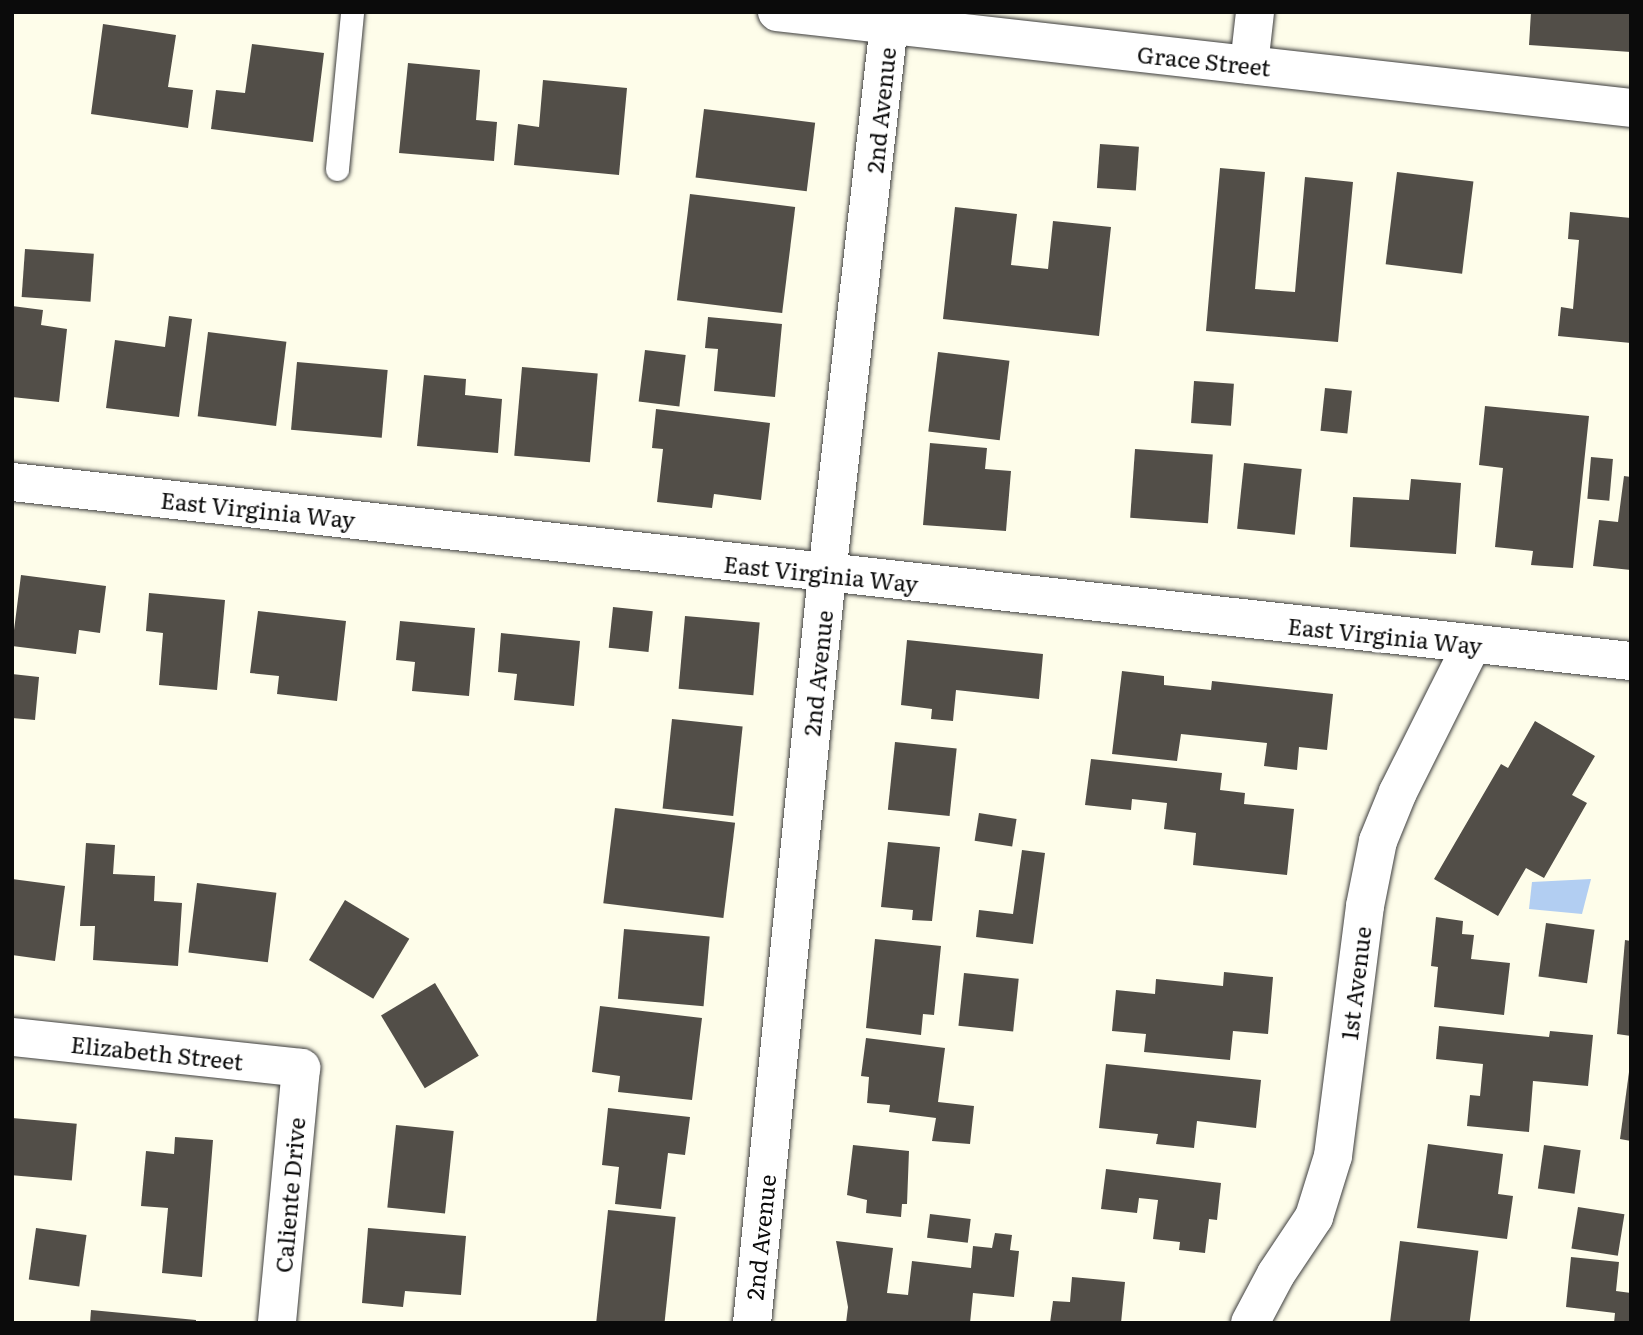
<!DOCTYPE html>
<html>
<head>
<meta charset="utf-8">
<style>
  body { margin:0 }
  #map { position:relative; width:1643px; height:1335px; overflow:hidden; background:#fefdea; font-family:Literata,serif }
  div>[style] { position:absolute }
  .water>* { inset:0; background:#b2cef2 }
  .building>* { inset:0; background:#524e48; transform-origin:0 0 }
  .roads { filter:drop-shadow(0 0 2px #3e3e3e) drop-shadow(0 0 2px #3e3e3e) }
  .service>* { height:23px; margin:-11.5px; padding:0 11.5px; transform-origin:11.5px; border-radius:11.5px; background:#fff }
  .minor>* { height:38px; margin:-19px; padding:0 19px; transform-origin:19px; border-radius:19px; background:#fff }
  span { translate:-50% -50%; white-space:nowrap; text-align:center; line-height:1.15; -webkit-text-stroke:7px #fff; paint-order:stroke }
  .street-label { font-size:23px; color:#0b0b0b }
  .frame { position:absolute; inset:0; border:14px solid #0b0b0b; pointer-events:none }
</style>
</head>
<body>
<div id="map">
  <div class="water">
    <div style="clip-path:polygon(1591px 879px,1582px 914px,1529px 909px,1532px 882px)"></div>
  </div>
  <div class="building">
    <div style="clip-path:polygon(1531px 12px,1631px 12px,1631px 52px,1529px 45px)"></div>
    <div style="clip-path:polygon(103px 24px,176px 35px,168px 87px,193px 90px,188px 128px,91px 114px)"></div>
    <div style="clip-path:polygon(252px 44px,324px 53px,313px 142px,211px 129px,216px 90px,245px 93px)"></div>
    <div style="clip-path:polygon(408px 63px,480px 70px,476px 120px,497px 122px,494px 161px,399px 153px)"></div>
    <div style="clip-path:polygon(543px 80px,627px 88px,619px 175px,514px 165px,518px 124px,539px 127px)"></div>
    <div style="left:704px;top:109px;width:112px;height:69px;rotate:7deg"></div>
    <div style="left:1100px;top:144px;width:39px;height:44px;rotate:4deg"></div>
    <div style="clip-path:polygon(1220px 168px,1265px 172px,1255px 289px,1295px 292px,1305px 177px,1353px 182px,1338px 342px,1206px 331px)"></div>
    <div style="left:1397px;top:172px;width:77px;height:93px;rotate:7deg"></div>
    <div style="left:690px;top:194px;width:106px;height:107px;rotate:7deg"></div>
    <div style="clip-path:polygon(955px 207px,1017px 214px,1011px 265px,1048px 269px,1053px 221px,1111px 227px,1099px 336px,943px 319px)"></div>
    <div style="clip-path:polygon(1570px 212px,1631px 218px,1631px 343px,1558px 336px,1561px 307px,1573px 309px,1579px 240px,1568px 239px)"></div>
    <div style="left:25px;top:249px;width:69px;height:48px;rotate:4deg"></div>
    <div style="clip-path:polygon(12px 306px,43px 310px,41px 325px,67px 329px,59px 402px,12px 397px)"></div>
    <div style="clip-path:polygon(169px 316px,192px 319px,179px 417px,106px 408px,115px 340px,165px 347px)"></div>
    <div style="clip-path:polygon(708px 317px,782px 324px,775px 397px,714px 391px,718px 349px,705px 348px)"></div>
    <div style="left:208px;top:332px;width:79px;height:85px;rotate:7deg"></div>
    <div style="left:645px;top:350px;width:41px;height:52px;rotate:7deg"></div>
    <div style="left:938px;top:352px;width:72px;height:80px;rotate:7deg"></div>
    <div style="left:297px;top:362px;width:91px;height:68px;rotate:5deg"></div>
    <div style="left:522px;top:367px;width:76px;height:89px;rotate:5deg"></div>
    <div style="clip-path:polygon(424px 375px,466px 379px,465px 395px,502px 399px,498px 453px,417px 446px)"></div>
    <div style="left:1194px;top:381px;width:40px;height:42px;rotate:4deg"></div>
    <div style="left:1325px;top:388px;width:27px;height:43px;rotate:6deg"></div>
    <div style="clip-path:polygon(1485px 406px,1589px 416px,1573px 568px,1531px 565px,1533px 551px,1495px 547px,1503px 468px,1479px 465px)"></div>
    <div style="clip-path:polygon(656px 409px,770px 423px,761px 500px,714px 494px,712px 508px,657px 502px,663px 449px,652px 448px)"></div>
    <div style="clip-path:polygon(930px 443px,987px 448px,985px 469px,1011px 471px,1006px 531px,923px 525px)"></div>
    <div style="left:1135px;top:449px;width:78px;height:69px;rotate:4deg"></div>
    <div style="left:1591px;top:457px;width:22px;height:42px;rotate:5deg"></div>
    <div style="left:1244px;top:463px;width:58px;height:66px;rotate:6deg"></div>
    <div style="clip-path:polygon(1624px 476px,1631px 477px,1631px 570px,1593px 566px,1599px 520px,1618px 522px)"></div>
    <div style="clip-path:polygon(1411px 479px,1461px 483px,1456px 554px,1350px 547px,1353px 497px,1409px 500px)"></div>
    <div style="clip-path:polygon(21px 575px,106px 586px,100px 633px,79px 630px,76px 654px,12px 646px)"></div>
    <div style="clip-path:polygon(149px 593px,225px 600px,217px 690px,159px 685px,163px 633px,146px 631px)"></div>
    <div style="left:613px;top:607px;width:40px;height:41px;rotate:6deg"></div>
    <div style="clip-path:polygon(258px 611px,346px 621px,337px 701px,277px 694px,279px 676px,250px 673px)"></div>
    <div style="left:685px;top:616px;width:75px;height:73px;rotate:5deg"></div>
    <div style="clip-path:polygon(400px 621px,475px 628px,469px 696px,412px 691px,415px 662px,396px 660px)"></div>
    <div style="clip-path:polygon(501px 633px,580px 641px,574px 706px,514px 700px,517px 674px,498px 672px)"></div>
    <div style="clip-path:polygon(907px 640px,1043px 654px,1039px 699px,956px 690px,953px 721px,931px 719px,932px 709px,901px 705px)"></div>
    <div style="clip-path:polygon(1122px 671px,1164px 676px,1164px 685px,1211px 690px,1212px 681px,1333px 694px,1327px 750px,1299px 747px,1297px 770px,1264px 766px,1267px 743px,1181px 734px,1177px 761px,1112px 754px)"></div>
    <div style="clip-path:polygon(12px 674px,39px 677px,35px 720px,12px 718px)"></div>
    <div style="left:672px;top:719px;width:71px;height:90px;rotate:6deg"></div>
    <div style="clip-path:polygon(1535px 721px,1595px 756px,1572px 795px,1587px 803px,1544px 878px,1526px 868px,1498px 916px,1434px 879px,1501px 764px,1508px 768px)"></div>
    <div style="left:895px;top:742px;width:62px;height:68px;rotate:6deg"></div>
    <div style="clip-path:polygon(1091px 759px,1222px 773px,1220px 790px,1245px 793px,1244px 804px,1294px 809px,1287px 875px,1193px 865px,1196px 833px,1164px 829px,1167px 803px,1132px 799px,1131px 810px,1085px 805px)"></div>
    <div style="left:615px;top:808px;width:121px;height:96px;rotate:7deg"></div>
    <div style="left:979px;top:813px;width:38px;height:28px;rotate:9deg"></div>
    <div style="clip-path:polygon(888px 842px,940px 847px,932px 921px,912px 920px,913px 910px,881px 907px)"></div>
    <div style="clip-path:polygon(86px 843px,115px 845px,113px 874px,155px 876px,154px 901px,182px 903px,178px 966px,93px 960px,95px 926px,80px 926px)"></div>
    <div style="clip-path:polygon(1022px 850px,1045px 853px,1033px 944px,976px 937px,979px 910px,1013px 914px)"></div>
    <div style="clip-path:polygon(12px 879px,65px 886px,55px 961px,12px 955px)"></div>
    <div style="left:197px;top:883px;width:80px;height:70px;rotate:7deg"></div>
    <div style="left:345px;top:900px;width:75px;height:70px;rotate:31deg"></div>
    <div style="clip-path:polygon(1436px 917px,1463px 921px,1462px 934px,1474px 935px,1471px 959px,1510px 963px,1504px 1015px,1434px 1007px,1438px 967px,1431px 966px)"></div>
    <div style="left:1546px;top:923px;width:49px;height:54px;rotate:8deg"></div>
    <div style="left:624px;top:929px;width:86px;height:70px;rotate:5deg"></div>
    <div style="clip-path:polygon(875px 939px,941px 946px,934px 1015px,923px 1014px,921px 1035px,866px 1028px)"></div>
    <div style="clip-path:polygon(1625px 940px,1631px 941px,1631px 1036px,1617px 1034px)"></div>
    <div style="clip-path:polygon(1224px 972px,1273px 977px,1268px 1034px,1233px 1031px,1230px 1060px,1144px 1052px,1146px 1034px,1112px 1031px,1116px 990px,1155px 994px,1156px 979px,1223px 986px)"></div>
    <div style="left:964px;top:973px;width:55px;height:53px;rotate:6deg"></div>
    <div style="left:435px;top:983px;width:85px;height:63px;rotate:59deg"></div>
    <div style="clip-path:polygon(600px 1006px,702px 1018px,692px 1100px,618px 1092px,620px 1076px,592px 1072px)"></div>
    <div style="clip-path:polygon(1439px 1026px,1549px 1037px,1550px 1031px,1593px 1035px,1588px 1086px,1533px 1081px,1529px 1132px,1467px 1126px,1470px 1095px,1480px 1096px,1483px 1064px,1436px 1059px)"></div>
    <div style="clip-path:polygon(866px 1038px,945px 1048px,938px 1102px,974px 1106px,970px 1144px,932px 1141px,936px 1118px,889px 1112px,890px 1105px,867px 1103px,869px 1077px,861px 1076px)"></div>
    <div style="clip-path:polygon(1106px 1064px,1261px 1080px,1256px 1128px,1197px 1121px,1194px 1148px,1156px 1144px,1158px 1134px,1099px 1128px)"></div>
    <div style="clip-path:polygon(1629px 1072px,1631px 1072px,1631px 1141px,1620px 1139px)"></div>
    <div style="clip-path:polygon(608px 1108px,690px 1117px,685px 1155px,668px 1153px,661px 1209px,615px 1204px,619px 1167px,602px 1165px)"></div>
    <div style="left:12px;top:1118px;width:65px;height:57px;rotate:5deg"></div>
    <div style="left:396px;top:1125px;width:58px;height:83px;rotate:6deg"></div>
    <div style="clip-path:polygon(175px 1137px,213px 1140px,202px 1277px,162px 1273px,168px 1208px,141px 1206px,146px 1151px,174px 1154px)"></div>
    <div style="clip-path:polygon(1428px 1144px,1503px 1154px,1498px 1194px,1513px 1196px,1507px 1239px,1417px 1228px)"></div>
    <div style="clip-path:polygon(853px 1145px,909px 1151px,907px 1204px,902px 1204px,901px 1217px,866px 1213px,867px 1200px,847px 1195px)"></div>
    <div style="left:1544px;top:1145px;width:37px;height:44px;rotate:8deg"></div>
    <div style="clip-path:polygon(1106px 1169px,1221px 1183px,1217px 1220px,1209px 1219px,1205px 1253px,1179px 1250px,1180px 1242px,1153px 1239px,1158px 1200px,1139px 1198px,1137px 1213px,1101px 1209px)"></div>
    <div style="left:1578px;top:1207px;width:47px;height:42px;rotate:9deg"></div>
    <div style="left:608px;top:1210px;width:68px;height:114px;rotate:6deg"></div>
    <div style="left:930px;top:1214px;width:41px;height:24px;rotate:7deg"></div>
    <div style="left:36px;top:1228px;width:51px;height:52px;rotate:8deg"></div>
    <div style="clip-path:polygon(368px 1228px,466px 1236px,461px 1295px,405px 1291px,403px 1307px,362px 1303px)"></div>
    <div style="clip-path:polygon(995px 1233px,1012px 1235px,1010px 1250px,1019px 1251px,1014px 1297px,973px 1293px,970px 1323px,846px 1323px,848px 1307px,836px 1241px,893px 1248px,887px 1293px,908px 1295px,912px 1261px,971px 1268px,973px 1246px,992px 1248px)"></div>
    <div style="left:1400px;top:1241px;width:79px;height:83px;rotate:7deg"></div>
    <div style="clip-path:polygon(1571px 1257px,1619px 1262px,1616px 1291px,1631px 1293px,1631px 1323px,1614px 1323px,1615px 1313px,1566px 1307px)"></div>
    <div style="clip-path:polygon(1072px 1277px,1125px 1282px,1121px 1323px,1050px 1323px,1053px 1301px,1070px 1302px)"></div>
    <div style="clip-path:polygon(91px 1310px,196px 1320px,196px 1323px,90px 1323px)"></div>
  </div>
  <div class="roads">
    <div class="service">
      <div style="left:337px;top:169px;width:158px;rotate:-84.5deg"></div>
    </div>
    <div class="minor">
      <div style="left:777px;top:12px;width:859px;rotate:6.41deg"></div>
      <div style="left:1249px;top:65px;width:53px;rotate:-83.5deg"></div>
      <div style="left:12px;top:482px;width:1629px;rotate:6.31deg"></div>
      <div style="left:12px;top:1037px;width:291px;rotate:6.1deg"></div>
      <div style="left:301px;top:1068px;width:256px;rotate:95.4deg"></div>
      <div style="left:752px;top:1323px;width:753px;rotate:-84.28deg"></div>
      <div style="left:827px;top:574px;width:553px;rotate:-83.57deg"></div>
      <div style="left:1250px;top:1323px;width:55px;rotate:-62deg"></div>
      <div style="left:1276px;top:1274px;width:69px;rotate:-56.3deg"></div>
      <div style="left:1314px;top:1217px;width:64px;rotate:-72.7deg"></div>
      <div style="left:1333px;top:1156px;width:252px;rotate:-82.7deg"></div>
      <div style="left:1365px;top:906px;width:66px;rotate:-78.7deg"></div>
      <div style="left:1378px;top:841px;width:53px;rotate:-67.8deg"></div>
      <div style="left:1398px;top:792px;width:165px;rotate:-63.4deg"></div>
    </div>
  </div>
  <div class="street-label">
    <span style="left:1204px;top:60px;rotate:6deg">Grace Street</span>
    <span style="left:880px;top:110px;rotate:-84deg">2nd Avenue</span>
    <span style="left:258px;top:509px;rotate:6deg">East Virginia Way</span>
    <span style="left:821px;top:573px;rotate:6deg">East Virginia Way</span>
    <span style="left:1385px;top:635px;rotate:6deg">East Virginia Way</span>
    <span style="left:817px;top:673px;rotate:-84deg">2nd Avenue</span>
    <span style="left:1355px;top:983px;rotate:-83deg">1st Avenue</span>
    <span style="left:157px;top:1052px;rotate:6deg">Elizabeth Street</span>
    <span style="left:289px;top:1195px;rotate:-85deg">Caliente Drive</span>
    <span style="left:760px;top:1237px;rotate:-84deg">2nd Avenue</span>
  </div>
  <div class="frame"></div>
</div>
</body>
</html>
